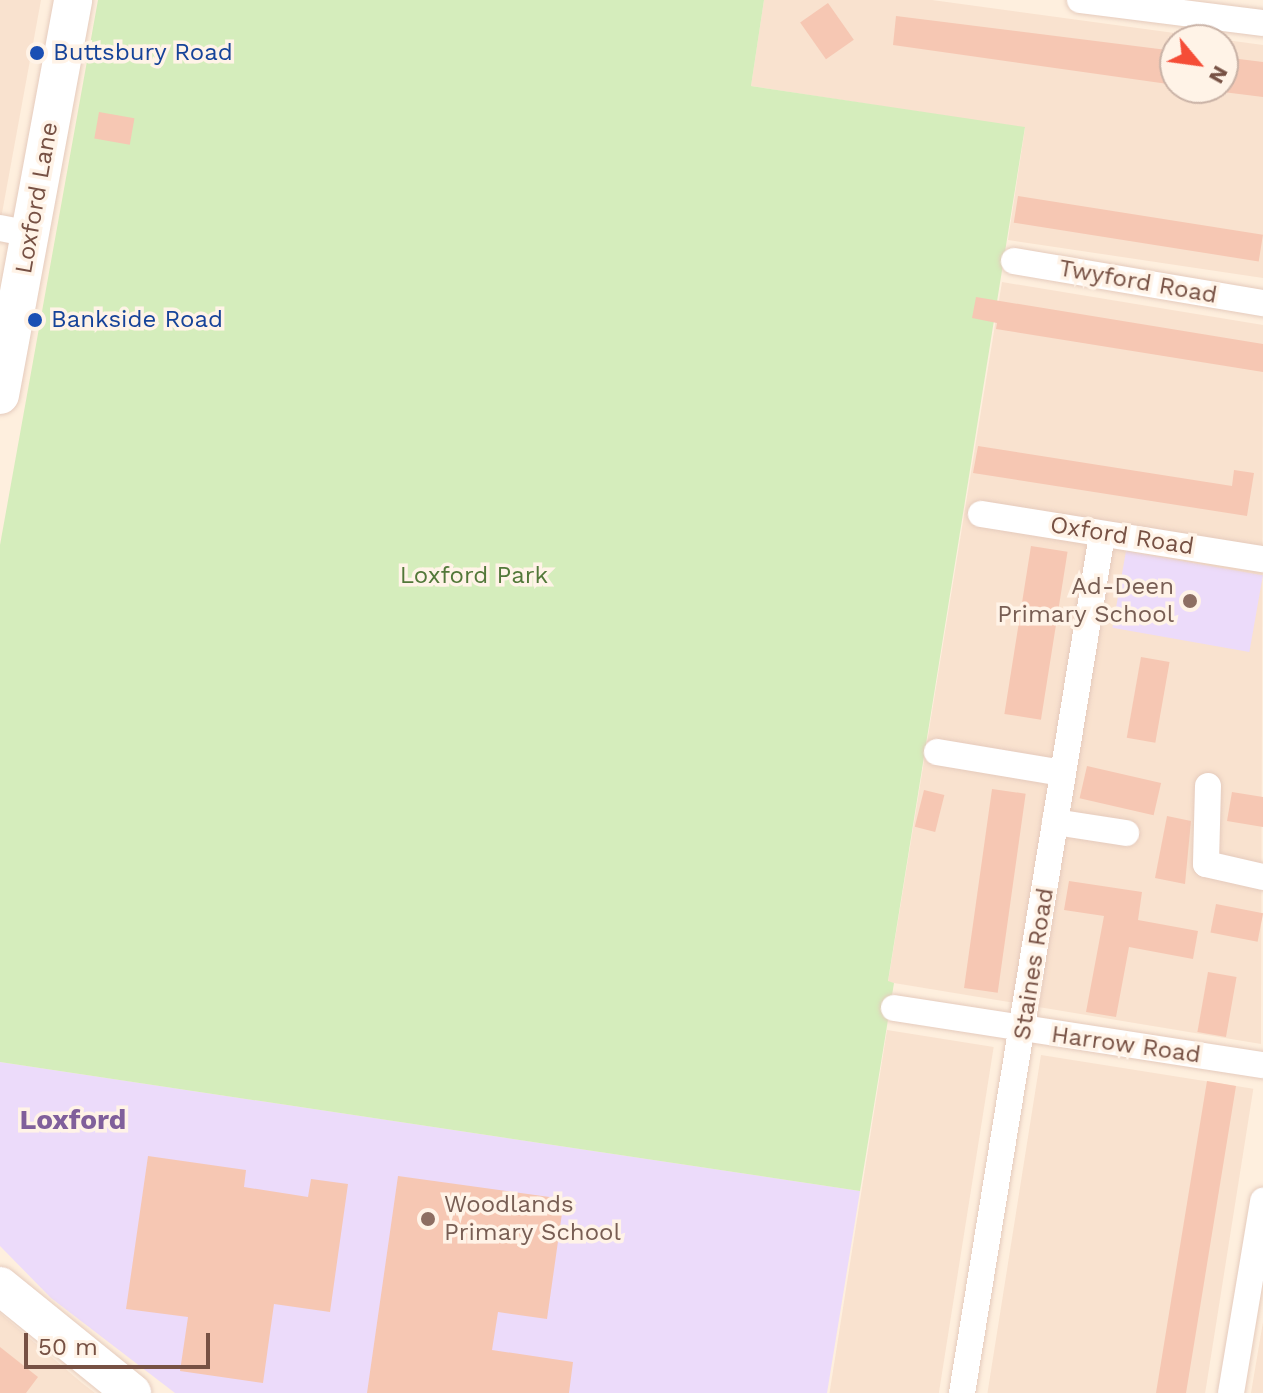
<!DOCTYPE html>
<html>
<head>
<meta charset="utf-8">
<style>
  body { margin:0 }
  #map { position:relative; width:1263px; height:1393px; overflow:hidden; background:#feefde; font-family:"Work Sans",sans-serif }
  div>[style] { position:absolute }
  .residential>* { inset:0; background:#f9e2cf; transform-origin:0 0 }
  .education>* { inset:0; background:#ecdbfa; transform-origin:0 0 }
  .green>* { inset:0; background:#d5edbc }
  .building>* { inset:0; background:#f6c7b3; transform-origin:0 0 }
  .roads { filter:drop-shadow(0 0 2px #e5cbbd) drop-shadow(0 0 2px #e5cbbd) }
  .street>* { height:26px; margin:-13px; padding:0 13px; transform-origin:13px; border-radius:13px; background:#fff }
  .secondary>* { height:38px; margin:-19px; padding:0 19px; transform-origin:19px; border-radius:19px; background:#fff }
  .dots>* { width:22px; height:22px; translate:-50% -50%; box-sizing:border-box; border:4px solid #fff3e7; border-radius:50% }
  span { translate:-50% -50%; white-space:nowrap; text-align:center; line-height:1.15; -webkit-text-stroke:7px #fff3e7; paint-order:stroke }
  .transit-label { font-size:24px; color:#164399 }
  .left { translate:0 -50%; text-align:left }
  .street-label { font-size:24px; color:#775144 }
  .park-label { font-size:24px; color:#527839 }
  .education-label { font-size:24px; color:#785e54 }
  .right { translate:-100% -50%; text-align:right }
  .quarter-label { font-size:28px; color:#805f9b; font-weight:700 }
  .north { position:absolute; left:1159px; top:24px; width:80px; height:80px; box-sizing:border-box; background:#fff3e7; border:2px solid #c9b2a6; border-radius:50%; rotate:119deg; font-size:22px; font-weight:700; line-height:32px; text-align:center; color:#775144 }
  .north::after { content:''; display:block; margin:auto; width:28px; height:36px; background:#f54d37; clip-path:polygon(50% 0,100% 100%,50% 72%,0 100%) }
  .scale { position:absolute; left:24px; top:1333px; width:186px; height:36px; box-sizing:border-box; border:4px solid #775144; border-top:0; padding-left:10px; font-size:24px; line-height:28px; white-space:nowrap; color:#775144; -webkit-text-stroke:6px #fff3e7; paint-order:stroke }
</style>
</head>
<body>
<div id="map">
  <div class="residential">
    <div style="clip-path:polygon(0 0,41px 0,0 224px)"></div>
    <div style="clip-path:polygon(evenodd,764px 0,932px 0,1263px 45px,1263px 278px,1008px 240px,1025px 128px,751px 86px,764px 0,1175px 40px,1223px 40px,1223px 88px,1175px 88px,1175px 40px)"></div>
    <div style="clip-path:polygon(1002px 282px,1263px 325px,1261px 1044px,888px 982px)"></div>
    <div style="left:887px;top:1030px;width:108px;height:368px;rotate:9deg"></div>
    <div style="left:1041px;top:1055px;width:215px;height:342px;rotate:9deg"></div>
    <div style="clip-path:polygon(0 1313px,82px 1383px,95px 1393px,0 1393px)"></div>
    <div style="clip-path:polygon(1263px 1322px,1263px 1393px,1251px 1393px)"></div>
  </div>
  <div class="education">
    <div style="left:1126px;top:551px;width:139px;height:78px;rotate:10deg"></div>
    <div style="clip-path:polygon(0 1062px,860px 1191px,827px 1393px,175px 1393px,51px 1298px,0 1246px)"></div>
  </div>
  <div class="green">
    <div style="clip-path:polygon(98px 0,764px 0,751px 86px,1025px 127px,888px 981px,894px 983px,860px 1191px,0 1062px,0 545px)"></div>
  </div>
  <div class="building">
    <div style="left:828px;top:3px;width:45px;height:34px;rotate:55deg"></div>
    <div style="clip-path:polygon(896px 16px,1175px 51px,1175px 85px,893px 45px)"></div>
    <div style="clip-path:polygon(1223px 57px,1263px 62px,1263px 97px,1223px 92px)"></div>
    <div style="left:99px;top:112px;width:36px;height:27px;rotate:10deg"></div>
    <div style="left:1018px;top:196px;width:248px;height:27px;rotate:9deg"></div>
    <div style="clip-path:polygon(976px 297px,1263px 344px,1263px 372px,996px 329px,997px 323px,972px 318px)"></div>
    <div style="clip-path:polygon(978px 446px,1232px 486px,1234px 470px,1254px 473px,1247px 516px,973px 473px)"></div>
    <div style="left:1031px;top:546px;width:37px;height:170px;rotate:9deg"></div>
    <div style="left:1141px;top:657px;width:29px;height:82px;rotate:10deg"></div>
    <div style="left:1087px;top:766px;width:76px;height:33px;rotate:13deg"></div>
    <div style="left:992px;top:789px;width:34px;height:201px;rotate:8deg"></div>
    <div style="left:924px;top:790px;width:21px;height:38px;rotate:14deg"></div>
    <div style="clip-path:polygon(1232px 792px,1263px 797px,1263px 827px,1227px 821px)"></div>
    <div style="clip-path:polygon(1167px 816px,1191px 821px,1185px 884px,1155px 878px)"></div>
    <div style="clip-path:polygon(1069px 881px,1142px 892px,1138px 920px,1198px 931px,1193px 959px,1129px 947px,1116px 1017px,1086px 1012px,1104px 916px,1064px 910px)"></div>
    <div style="left:1216px;top:904px;width:48px;height:29px;rotate:11deg"></div>
    <div style="left:1208px;top:972px;width:29px;height:61px;rotate:10deg"></div>
    <div style="clip-path:polygon(1207px 1081px,1236px 1086px,1196px 1332px,1186px 1393px,1156px 1393px)"></div>
    <div style="clip-path:polygon(148px 1156px,246px 1170px,244px 1187px,308px 1197px,311px 1179px,348px 1184px,330px 1312px,274px 1304px,263px 1383px,180px 1371px,188px 1317px,126px 1309px)"></div>
    <div style="clip-path:polygon(398px 1176px,564px 1199px,547px 1319px,498px 1312px,492px 1350px,573px 1362px,569px 1393px,367px 1393px)"></div>
    <div style="clip-path:polygon(0 1347px,38px 1377px,26px 1393px,0 1393px)"></div>
  </div>
  <div class="roads">
    <div class="street">
      <div style="left:1080px;top:0;width:184px;rotate:7.2deg"></div>
      <div style="left:0;top:228px;width:31px;rotate:11deg"></div>
      <div style="left:1014px;top:261px;width:253px;rotate:9.6deg"></div>
      <div style="left:981px;top:514px;width:286px;rotate:9.1deg"></div>
      <div style="left:937px;top:752px;width:127px;rotate:9.5deg"></div>
      <div style="left:1208px;top:786px;width:78px;rotate:91.5deg"></div>
      <div style="left:1206px;top:864px;width:58px;rotate:12.8deg"></div>
      <div style="left:1055px;top:822px;width:72px;rotate:8.8deg"></div>
      <div style="left:894px;top:1008px;width:373px;rotate:8.8deg"></div>
      <div style="left:962px;top:1393px;width:870px;rotate:-80.74deg"></div>
      <div style="left:1231px;top:1393px;width:195px;rotate:-80.5deg"></div>
    </div>
    <div class="secondary">
      <div style="left:0;top:395px;width:402px;rotate:-79.5deg"></div>
      <div style="left:0;top:1286px;width:170px;rotate:39deg"></div>
    </div>
  </div>
  <div class="dots">
    <div style="left:37px;top:53px;background:#1a4fb4"></div>
    <div style="left:35px;top:320px;background:#1a4fb4"></div>
    <div style="left:1190px;top:601px;background:#8d6e63"></div>
    <div style="left:428px;top:1219px;background:#8d6e63"></div>
  </div>
  <div class="transit-label">
    <span class="left" style="left:53px;top:53px">Buttsbury Road</span>
    <span class="left" style="left:51px;top:320px">Bankside Road</span>
  </div>
  <div class="street-label">
    <span style="left:37px;top:198px;rotate:-80deg">Loxford Lane</span>
    <span style="left:1138px;top:282px;rotate:10deg">Twyford Road</span>
    <span style="left:1122px;top:536px;rotate:9deg">Oxford Road</span>
    <span style="left:1034px;top:964px;rotate:-81deg">Staines Road</span>
    <span style="left:1126px;top:1045px;rotate:8deg">Harrow Road</span>
  </div>
  <div class="park-label">
    <span style="left:474px;top:576px">Loxford Park</span>
  </div>
  <div class="education-label">
    <span class="right" style="left:1174px;top:601px">Ad-Deen<br>Primary School</span>
    <span class="left" style="left:444px;top:1219px">Woodlands<br>Primary School</span>
  </div>
  <div class="quarter-label">
    <span style="left:73px;top:1120px">Loxford</span>
  </div>
  <div class="north">N</div>
  <div class="scale">50 m</div>
</div>
</body>
</html>
